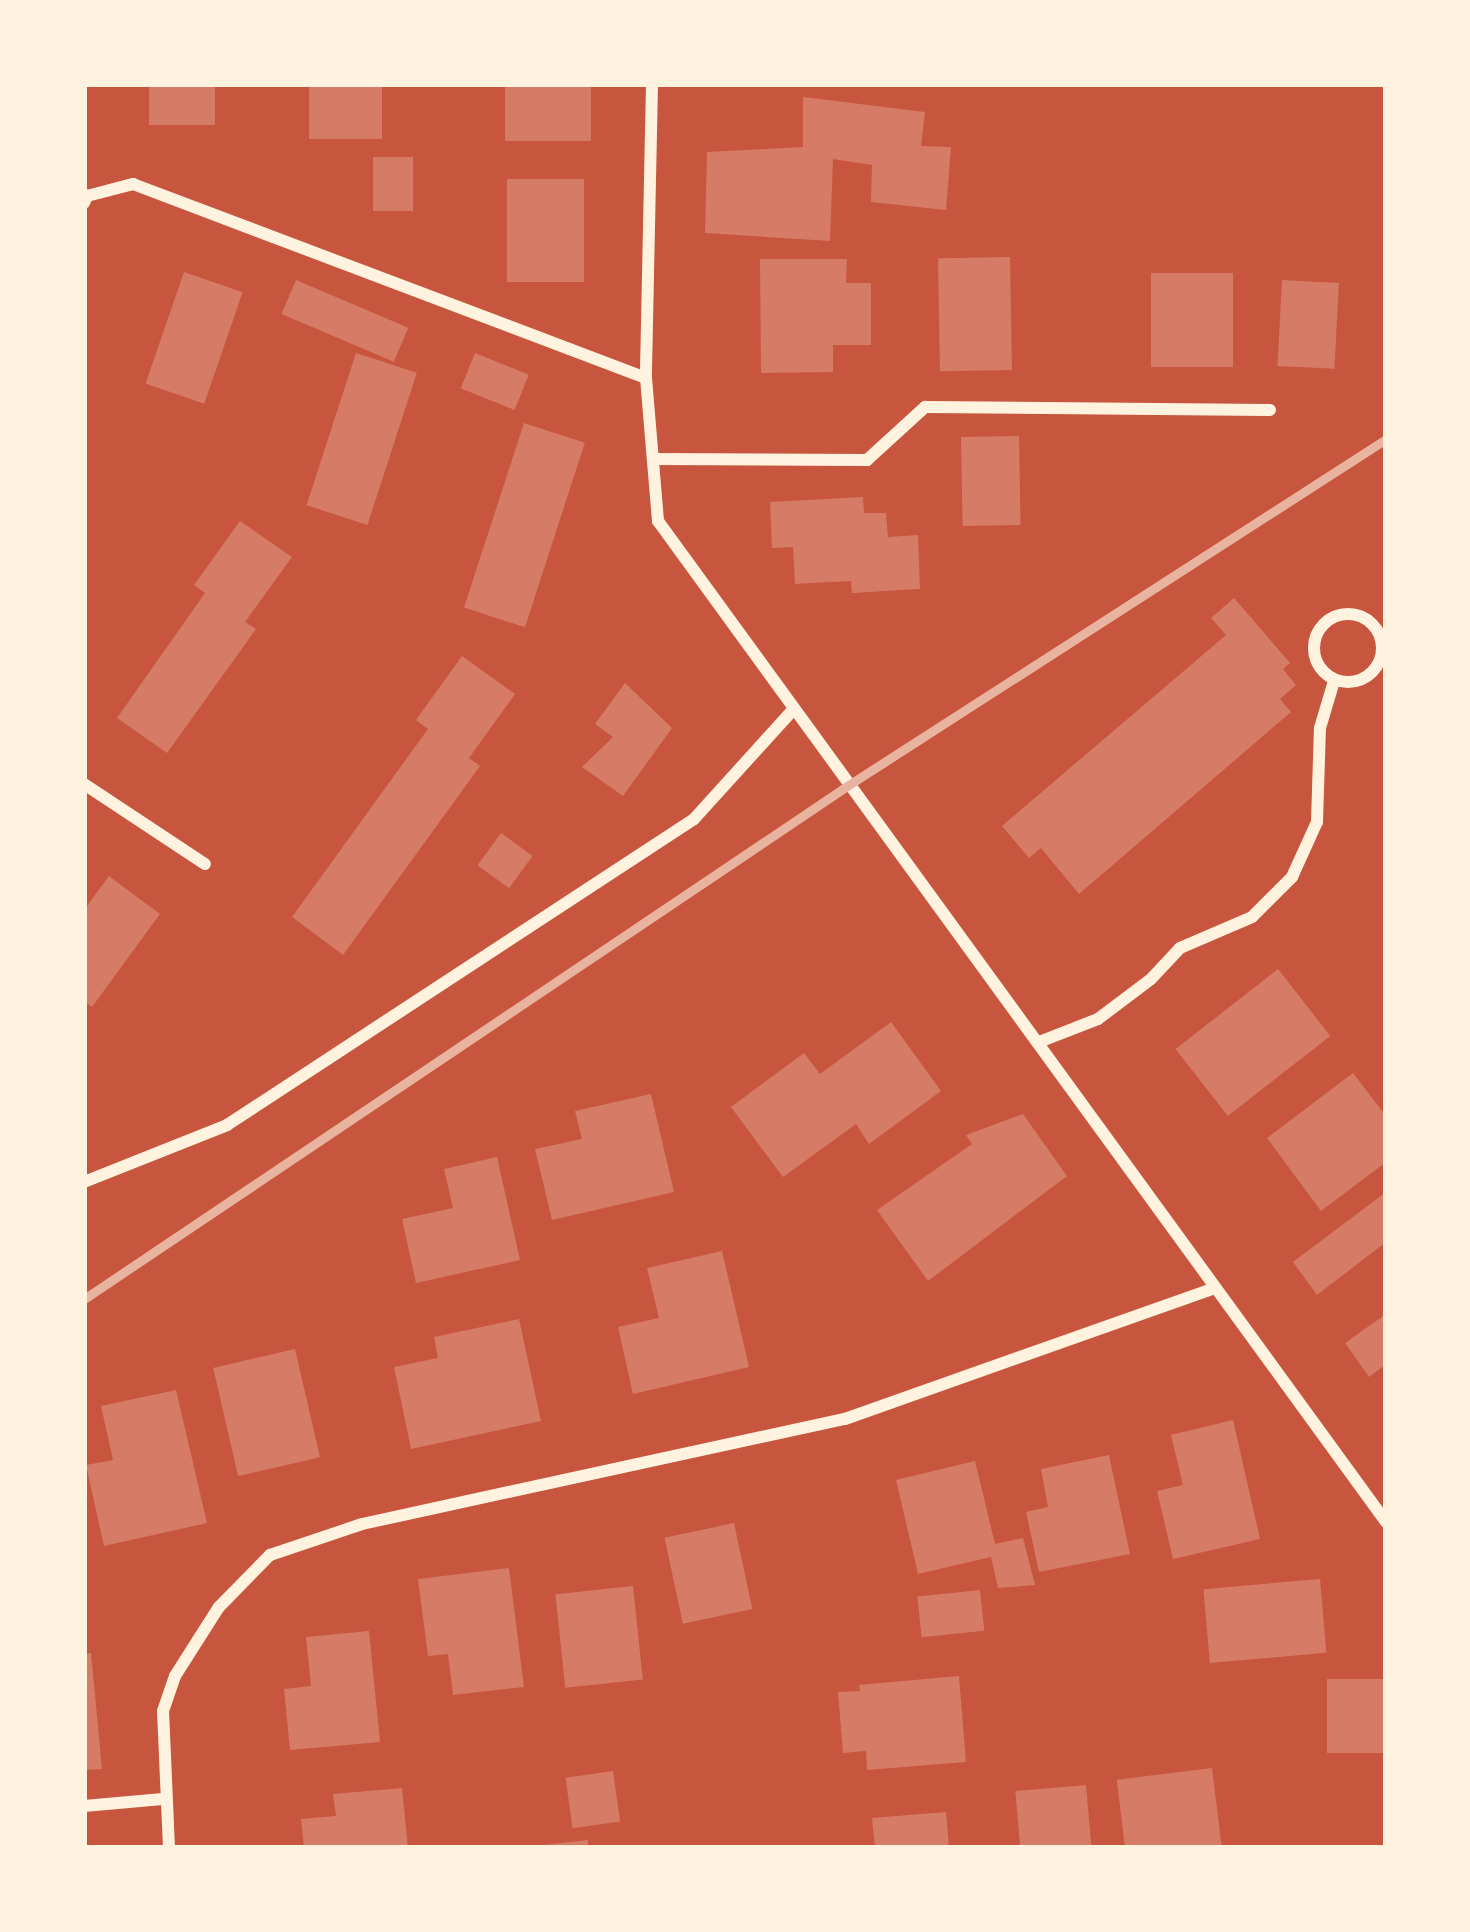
<!DOCTYPE html>
<html>
<head>
<meta charset="utf-8">
<style>
  body { margin:0 }
  #map { position:relative; width:1470px; height:1932px; overflow:hidden; background:#c8553d; font-family:Cabin,sans-serif }
  div>[style] { position:absolute }
  .building>* { inset:0; background:#d67c66; transform-origin:0 0 }
  .minor>* { height:12px; margin:-6px; padding:0 6px; transform-origin:6px; border-radius:6px; background:#fff3e0 }
  .minor>.ring { margin:-6px; padding:0; box-sizing:content-box; background:none; border:12px solid #fff3e0; border-radius:50% }
  .rail>* { height:9px; margin:-4.5px; padding:0 4.5px; transform-origin:4.5px; border-radius:4.5px; background:#e9b49f }
  span { translate:-50% -50%; white-space:nowrap; text-align:center; line-height:1.15; -webkit-text-stroke:12px #fff3e0; paint-order:stroke }
  .frame { position:absolute; inset:0; border:87px solid #fff3e0; pointer-events:none }
</style>
</head>
<body>
<div id="map">
  <div class="building">
    <div style="left:149px;top:84px;width:66px;height:41px"></div>
    <div style="left:309px;top:84px;width:73px;height:55px"></div>
    <div style="left:505px;top:84px;width:86px;height:57px"></div>
    <div style="clip-path:polygon(803px 97px,925px 112px,921px 146px,951px 147px,946px 210px,871px 202px,872px 165px,833px 159px,830px 241px,705px 233px,707px 152px,803px 147px)"></div>
    <div style="left:373px;top:157px;width:40px;height:54px"></div>
    <div style="left:584px;top:179px;width:103px;height:77px;rotate:90deg"></div>
    <div style="left:1010px;top:257px;width:113px;height:72px;rotate:89deg"></div>
    <div style="clip-path:polygon(760px 259px,847px 259px,846px 283px,871px 283px,871px 345px,833px 345px,833px 372px,761px 373px)"></div>
    <div style="left:184px;top:272px;width:62px;height:118px;rotate:19deg"></div>
    <div style="left:1151px;top:273px;width:82px;height:94px"></div>
    <div style="left:296px;top:280px;width:122px;height:37px;rotate:23deg"></div>
    <div style="left:1282px;top:280px;width:57px;height:86px;rotate:3deg"></div>
    <div style="left:356px;top:353px;width:64px;height:160px;rotate:18deg"></div>
    <div style="left:475px;top:353px;width:58px;height:38px;rotate:22deg"></div>
    <div style="left:524px;top:423px;width:64px;height:194px;rotate:18deg"></div>
    <div style="left:1019px;top:436px;width:89px;height:58px;rotate:89deg"></div>
    <div style="clip-path:polygon(863px 497px,864px 513px,886px 513px,888px 537px,918px 535px,920px 589px,852px 593px,851px 581px,795px 584px,793px 547px,772px 548px,770px 502px)"></div>
    <div style="clip-path:polygon(240px 521px,292px 557px,245px 622px,256px 629px,167px 753px,117px 718px,205px 593px,194px 585px)"></div>
    <div style="clip-path:polygon(1234px 598px,1290px 663px,1283px 669px,1296px 685px,1280px 699px,1291px 712px,1079px 894px,1041px 848px,1029px 858px,1002px 826px,1226px 635px,1211px 618px)"></div>
    <div style="clip-path:polygon(462px 656px,515px 694px,469px 758px,480px 766px,343px 955px,292px 917px,428px 729px,416px 720px)"></div>
    <div style="clip-path:polygon(625px 683px,672px 728px,623px 796px,582px 767px,613px 737px,595px 724px)"></div>
    <div style="left:501px;top:833px;width:39px;height:40px;rotate:36deg"></div>
    <div style="clip-path:polygon(109px 876px,160px 914px,92px 1007px,84px 1001px,84px 910px)"></div>
    <div style="left:1278px;top:969px;width:85px;height:130px;rotate:52deg"></div>
    <div style="clip-path:polygon(891px 1022px,941px 1091px,869px 1144px,856px 1124px,783px 1177px,731px 1107px,804px 1053px,820px 1074px)"></div>
    <div style="clip-path:polygon(1353px 1073px,1386px 1116px,1386px 1162px,1321px 1211px,1267px 1138px)"></div>
    <div style="clip-path:polygon(651px 1094px,674px 1192px,552px 1220px,535px 1149px,582px 1139px,575px 1111px)"></div>
    <div style="clip-path:polygon(1023px 1114px,1067px 1176px,928px 1281px,877px 1210px,972px 1144px,966px 1135px)"></div>
    <div style="clip-path:polygon(497px 1157px,520px 1260px,416px 1283px,402px 1219px,453px 1208px,444px 1169px)"></div>
    <div style="clip-path:polygon(1386px 1192px,1386px 1242px,1317px 1295px,1293px 1262px)"></div>
    <div style="clip-path:polygon(722px 1251px,749px 1367px,633px 1394px,618px 1327px,659px 1318px,647px 1268px)"></div>
    <div style="clip-path:polygon(1386px 1314px,1386px 1364px,1369px 1377px,1345px 1343px)"></div>
    <div style="clip-path:polygon(519px 1319px,541px 1421px,411px 1449px,394px 1367px,438px 1358px,434px 1337px)"></div>
    <div style="left:295px;top:1349px;width:111px;height:84px;rotate:77deg"></div>
    <div style="clip-path:polygon(176px 1390px,207px 1523px,104px 1546px,86px 1465px,113px 1460px,101px 1406px)"></div>
    <div style="clip-path:polygon(1233px 1420px,1260px 1539px,1173px 1559px,1157px 1491px,1183px 1485px,1171px 1435px)"></div>
    <div style="clip-path:polygon(1109px 1455px,1130px 1554px,1039px 1572px,1026px 1512px,1048px 1507px,1041px 1469px)"></div>
    <div style="clip-path:polygon(975px 1461px,995px 1544px,1023px 1538px,1035px 1585px,998px 1588px,991px 1557px,918px 1574px,896px 1480px)"></div>
    <div style="left:734px;top:1523px;width:88px;height:71px;rotate:78deg"></div>
    <div style="clip-path:polygon(509px 1568px,524px 1687px,453px 1695px,448px 1654px,428px 1656px,418px 1579px)"></div>
    <div style="left:1320px;top:1579px;width:74px;height:117px;rotate:85deg"></div>
    <div style="left:633px;top:1586px;width:94px;height:78px;rotate:84deg"></div>
    <div style="left:980px;top:1590px;width:41px;height:63px;rotate:84deg"></div>
    <div style="clip-path:polygon(369px 1631px,380px 1742px,290px 1750px,284px 1689px,311px 1686px,306px 1637px)"></div>
    <div style="clip-path:polygon(91px 1653px,102px 1769px,84px 1770px,84px 1654px)"></div>
    <div style="clip-path:polygon(959px 1676px,966px 1762px,867px 1770px,866px 1751px,843px 1753px,838px 1692px,860px 1691px,859px 1685px)"></div>
    <div style="left:1386px;top:1679px;width:74px;height:59px;rotate:90deg"></div>
    <div style="left:1212px;top:1768px;width:80px;height:96px;rotate:83deg"></div>
    <div style="left:613px;top:1771px;width:51px;height:48px;rotate:82deg"></div>
    <div style="left:1086px;top:1785px;width:63px;height:71px;rotate:85deg"></div>
    <div style="clip-path:polygon(402px 1788px,408px 1848px,304px 1848px,301px 1819px,336px 1816px,333px 1794px)"></div>
    <div style="clip-path:polygon(946px 1812px,949px 1848px,875px 1848px,872px 1818px)"></div>
    <div style="clip-path:polygon(588px 1840px,588px 1848px,543px 1848px,543px 1845px)"></div>
  </div>
  <div class="minor">
    <div style="left:652px;top:84px;width:294px;rotate:91.2deg"></div>
    <div style="left:646px;top:378px;width:144px;rotate:85.2deg"></div>
    <div style="left:658px;top:521px;width:1238px;rotate:53.97deg"></div>
    <div style="left:84px;top:203px;width:8px;rotate:-67deg"></div>
    <div style="left:87px;top:196px;width:48px;rotate:-14.6deg"></div>
    <div style="left:133px;top:184px;width:548px;rotate:20.71deg"></div>
    <div style="left:653px;top:459px;width:214px;rotate:0.3deg"></div>
    <div style="left:867px;top:460px;width:79px;rotate:-42.4deg"></div>
    <div style="left:925px;top:407px;width:345px;rotate:0.5deg"></div>
    <div class="ring" style="left:1314px;top:614px;width:56px;height:56px"></div>
    <div style="left:84px;top:784px;width:145px;rotate:33.5deg"></div>
    <div style="left:1039px;top:1042px;width:63px;rotate:-21.3deg"></div>
    <div style="left:1098px;top:1019px;width:66px;rotate:-37deg"></div>
    <div style="left:1151px;top:979px;width:42px;rotate:-46.9deg"></div>
    <div style="left:1180px;top:948px;width:78px;rotate:-23.3deg"></div>
    <div style="left:1252px;top:917px;width:57px;rotate:-45deg"></div>
    <div style="left:1292px;top:877px;width:60px;rotate:-65.6deg"></div>
    <div style="left:1317px;top:822px;width:94px;rotate:-88.2deg"></div>
    <div style="left:1320px;top:728px;width:49px;rotate:-73.4deg"></div>
    <div style="left:84px;top:1182px;width:154px;rotate:-21.7deg"></div>
    <div style="left:227px;top:1125px;width:558px;rotate:-33.23deg"></div>
    <div style="left:694px;top:819px;width:147px;rotate:-47.8deg"></div>
    <div style="left:84px;top:1806px;width:79px;rotate:-5.1deg"></div>
    <div style="left:169px;top:1848px;width:137px;rotate:-92.5deg"></div>
    <div style="left:163px;top:1711px;width:37px;rotate:-71deg"></div>
    <div style="left:175px;top:1676px;width:82px;rotate:-57.5deg"></div>
    <div style="left:219px;top:1607px;width:73px;rotate:-45.6deg"></div>
    <div style="left:270px;top:1555px;width:97px;rotate:-18.6deg"></div>
    <div style="left:362px;top:1524px;width:494px;rotate:-12.3deg"></div>
    <div style="left:845px;top:1419px;width:393px;rotate:-19.5deg"></div>
  </div>
  <div class="rail">
    <div style="left:84px;top:1299px;width:919px;rotate:-33.91deg"></div>
    <div style="left:847px;top:786px;width:641px;rotate:-32.77deg"></div>
  </div>
  <div class="frame"></div>
</div>
</body>
</html>
